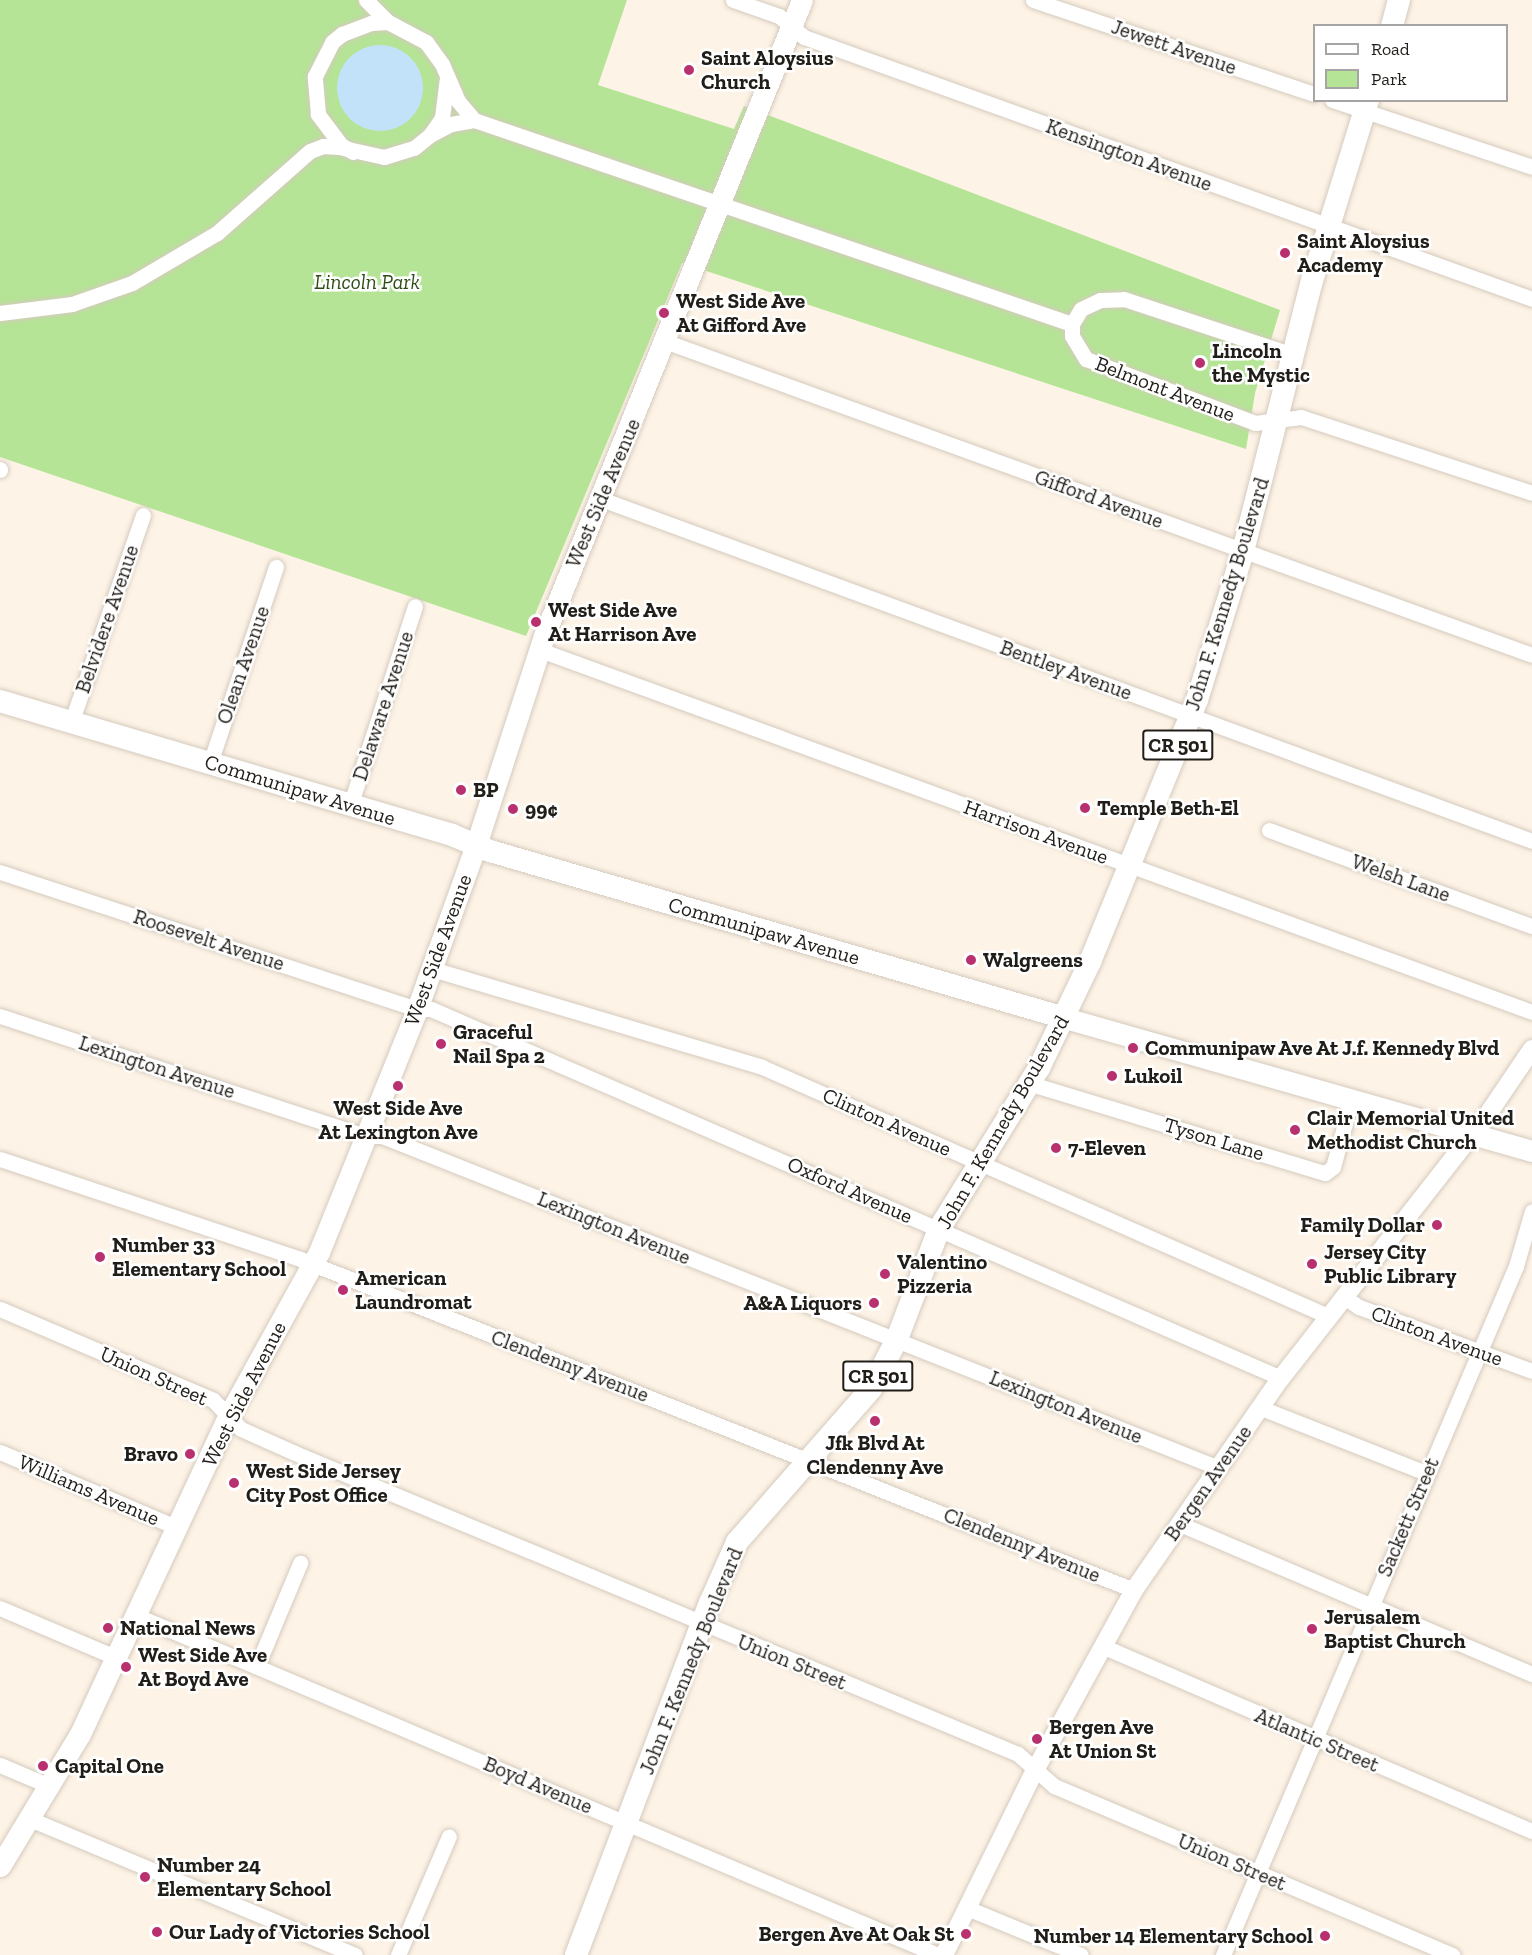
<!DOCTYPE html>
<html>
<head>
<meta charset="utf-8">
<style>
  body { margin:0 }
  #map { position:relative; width:1532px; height:1955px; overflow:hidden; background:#fdf3e6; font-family:"Zilla Slab",serif }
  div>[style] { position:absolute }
  .green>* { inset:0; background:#b5e496 }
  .water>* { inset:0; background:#c2e2fa }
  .round { border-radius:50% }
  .roads { filter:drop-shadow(0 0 2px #d4cabd) drop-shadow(0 0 2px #d4cabd) }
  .minor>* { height:15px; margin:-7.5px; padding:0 7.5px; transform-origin:7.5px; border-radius:7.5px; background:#fff }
  .tertiary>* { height:18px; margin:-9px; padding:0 9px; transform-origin:9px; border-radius:9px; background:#fff }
  .secondary>* { height:21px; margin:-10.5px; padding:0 10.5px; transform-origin:10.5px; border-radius:10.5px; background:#fff }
  .primary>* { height:22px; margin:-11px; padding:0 11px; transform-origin:11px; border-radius:11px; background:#fff }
  .dots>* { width:16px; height:16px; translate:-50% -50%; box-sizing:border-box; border:3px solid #fff; border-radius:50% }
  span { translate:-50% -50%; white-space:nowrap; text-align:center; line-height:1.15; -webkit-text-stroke:5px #fff; paint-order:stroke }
  .shield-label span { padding:2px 4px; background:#fff; border:2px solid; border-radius:4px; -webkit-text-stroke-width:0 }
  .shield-label { font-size:20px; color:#211e19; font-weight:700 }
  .street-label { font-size:21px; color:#211e19 }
  .poi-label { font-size:21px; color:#211e19; font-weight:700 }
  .left { translate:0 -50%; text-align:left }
  .right { translate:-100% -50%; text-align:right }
  .park-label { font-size:21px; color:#2f4e17; font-style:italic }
  .legend { position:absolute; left:1313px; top:24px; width:195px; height:78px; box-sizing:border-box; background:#fff; border:2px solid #a6a5a3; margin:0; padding:8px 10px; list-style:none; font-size:18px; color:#211e19 }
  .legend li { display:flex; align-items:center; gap:12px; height:30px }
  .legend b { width:30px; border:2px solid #a6a5a3 }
</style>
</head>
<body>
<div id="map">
  <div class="green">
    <div style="clip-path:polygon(0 0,627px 0,598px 85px,734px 129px,744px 106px,1280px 310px,1255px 393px,1246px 449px,682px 263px,526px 636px,0 457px)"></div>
  </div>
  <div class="water">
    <div class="round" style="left:337px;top:45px;width:86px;height:86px"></div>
  </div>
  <div class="roads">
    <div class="minor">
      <div style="left:366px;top:0;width:31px;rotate:45deg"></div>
      <div style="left:733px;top:0;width:49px;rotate:19.2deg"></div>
      <div style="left:779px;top:16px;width:33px;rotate:40deg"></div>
      <div style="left:804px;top:37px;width:774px;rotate:19.79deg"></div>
      <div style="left:1033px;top:0;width:296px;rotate:18.5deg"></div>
      <div style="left:1332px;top:100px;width:211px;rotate:18.5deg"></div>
      <div style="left:432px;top:134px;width:21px;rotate:-28deg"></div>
      <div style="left:451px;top:124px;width:23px;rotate:-10deg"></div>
      <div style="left:353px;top:152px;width:14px;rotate:-150deg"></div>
      <div style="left:341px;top:145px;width:39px;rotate:-127deg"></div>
      <div style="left:318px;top:114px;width:38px;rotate:-95deg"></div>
      <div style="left:315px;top:76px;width:38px;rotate:-63deg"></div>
      <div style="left:332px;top:42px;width:13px;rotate:-39deg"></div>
      <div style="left:342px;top:34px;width:31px;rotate:-21deg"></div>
      <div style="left:371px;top:23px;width:17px;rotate:-3deg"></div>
      <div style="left:388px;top:22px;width:43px;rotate:27.8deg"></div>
      <div style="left:426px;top:42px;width:27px;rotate:54deg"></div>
      <div style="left:442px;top:64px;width:40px;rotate:66.6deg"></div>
      <div style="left:458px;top:101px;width:25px;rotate:50deg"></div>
      <div style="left:474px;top:120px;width:632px;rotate:18.84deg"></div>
      <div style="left:0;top:313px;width:73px;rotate:-7.1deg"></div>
      <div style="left:72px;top:304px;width:64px;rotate:-19.3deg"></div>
      <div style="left:132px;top:283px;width:99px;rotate:-30.5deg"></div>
      <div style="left:217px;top:233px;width:124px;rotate:-41.4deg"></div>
      <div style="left:310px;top:151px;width:14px;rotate:-21deg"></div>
      <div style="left:323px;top:146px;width:16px;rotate:4deg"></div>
      <div style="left:339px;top:147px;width:46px;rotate:12.5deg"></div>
      <div style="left:384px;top:157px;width:31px;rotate:-17deg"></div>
      <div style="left:414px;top:148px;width:21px;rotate:-39deg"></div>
      <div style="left:430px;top:135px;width:21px;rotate:-55deg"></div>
      <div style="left:442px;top:118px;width:38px;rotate:-83deg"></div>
      <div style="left:1072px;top:324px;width:12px;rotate:90deg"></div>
      <div style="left:1072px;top:336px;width:27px;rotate:59deg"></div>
      <div style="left:1086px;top:359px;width:181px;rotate:20.7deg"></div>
      <div style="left:1255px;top:423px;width:46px;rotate:-7.4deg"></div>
      <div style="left:1301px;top:417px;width:243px;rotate:18.2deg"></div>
      <div style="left:1072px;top:324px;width:17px;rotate:-59deg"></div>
      <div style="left:1081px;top:309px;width:21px;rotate:-25deg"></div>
      <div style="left:1100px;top:300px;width:24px;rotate:-2deg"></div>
      <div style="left:1124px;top:299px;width:178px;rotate:18.3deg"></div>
      <div style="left:667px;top:342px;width:920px;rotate:19.89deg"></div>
      <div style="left:0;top:470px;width:1px;rotate:-90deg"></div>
      <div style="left:601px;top:499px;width:992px;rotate:20.17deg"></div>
      <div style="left:540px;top:650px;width:1056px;rotate:20.05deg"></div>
      <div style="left:71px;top:723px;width:220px;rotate:-70.9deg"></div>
      <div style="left:210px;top:763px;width:207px;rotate:-71.4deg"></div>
      <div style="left:350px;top:806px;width:210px;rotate:-72deg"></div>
      <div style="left:1269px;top:830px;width:280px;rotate:20.1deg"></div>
      <div style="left:0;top:872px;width:439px;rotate:18.2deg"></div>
      <div style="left:417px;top:1009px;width:14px"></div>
      <div style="left:431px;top:1009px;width:927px;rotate:23.47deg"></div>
      <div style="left:432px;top:969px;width:344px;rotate:16.5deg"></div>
      <div style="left:762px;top:1067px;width:618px;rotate:23.75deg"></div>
      <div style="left:0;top:1016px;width:383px;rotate:18.2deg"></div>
      <div style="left:364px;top:1136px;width:18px"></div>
      <div style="left:382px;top:1136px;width:900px;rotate:21.64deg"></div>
      <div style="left:1028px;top:1083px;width:310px;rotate:16.9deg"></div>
      <div style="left:1325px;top:1173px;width:10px;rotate:-37deg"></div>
      <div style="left:1333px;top:1167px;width:68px;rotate:-74.7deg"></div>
      <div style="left:0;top:1159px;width:316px;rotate:18.4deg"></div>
      <div style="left:300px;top:1259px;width:897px;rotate:21.65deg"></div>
      <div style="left:1343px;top:1296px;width:19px;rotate:35deg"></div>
      <div style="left:1359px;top:1307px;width:184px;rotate:20.3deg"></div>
      <div style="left:0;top:1309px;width:232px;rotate:23.1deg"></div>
      <div style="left:213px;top:1400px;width:40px;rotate:46deg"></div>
      <div style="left:241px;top:1429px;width:69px;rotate:24deg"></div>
      <div style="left:304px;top:1457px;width:773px;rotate:22.59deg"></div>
      <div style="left:1018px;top:1754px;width:48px;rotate:41.6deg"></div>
      <div style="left:1054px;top:1786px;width:433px;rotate:23deg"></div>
      <div style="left:1261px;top:1408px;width:177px;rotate:21.5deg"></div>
      <div style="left:0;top:1452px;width:194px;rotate:23.1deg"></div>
      <div style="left:1180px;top:1524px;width:383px;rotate:23.1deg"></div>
      <div style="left:0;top:1608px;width:127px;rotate:23.1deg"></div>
      <div style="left:137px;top:1616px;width:870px;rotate:22.94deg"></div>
      <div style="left:1102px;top:1646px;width:468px;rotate:23.3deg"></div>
      <div style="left:257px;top:1666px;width:112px;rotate:-67.3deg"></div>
      <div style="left:0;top:1765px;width:56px;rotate:22.9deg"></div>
      <div style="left:30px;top:1819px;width:352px;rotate:22.7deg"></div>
      <div style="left:967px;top:1908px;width:123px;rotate:22.4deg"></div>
      <div style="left:398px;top:1955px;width:129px;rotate:-66.8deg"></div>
      <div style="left:1223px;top:1955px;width:749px;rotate:-66.96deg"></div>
      <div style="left:1516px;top:1266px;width:57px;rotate:-73.8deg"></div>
    </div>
    <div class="tertiary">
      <div style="left:944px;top:1955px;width:204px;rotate:-63.8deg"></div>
      <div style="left:1034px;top:1772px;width:208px;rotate:-61.2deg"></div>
      <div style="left:1134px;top:1590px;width:258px;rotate:-55.3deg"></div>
      <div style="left:1281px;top:1378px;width:332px;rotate:-51.9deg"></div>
      <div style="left:1486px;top:1117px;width:82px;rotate:-55.9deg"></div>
    </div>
    <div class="secondary">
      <div style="left:1065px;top:1018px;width:486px;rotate:15.9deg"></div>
      <div style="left:0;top:1866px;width:154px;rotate:-58.8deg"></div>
      <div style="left:80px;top:1734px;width:352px;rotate:-65deg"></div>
      <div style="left:229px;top:1415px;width:186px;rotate:-61.1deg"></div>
      <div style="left:319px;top:1252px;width:262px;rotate:-68deg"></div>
      <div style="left:417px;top:1009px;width:174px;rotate:-70.2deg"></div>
      <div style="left:476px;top:845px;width:220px;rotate:-72deg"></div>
      <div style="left:544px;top:636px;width:686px;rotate:-67.92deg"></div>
    </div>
    <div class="primary">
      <div style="left:1392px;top:26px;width:27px;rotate:-75deg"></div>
      <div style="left:0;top:701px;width:471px;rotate:16.5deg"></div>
      <div style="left:452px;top:835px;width:41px;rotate:22.8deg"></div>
      <div style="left:490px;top:851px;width:599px;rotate:16.2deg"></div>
      <div style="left:576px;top:1955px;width:377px;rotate:-69.2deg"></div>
      <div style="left:710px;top:1603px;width:67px;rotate:-66.1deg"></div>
      <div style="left:737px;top:1542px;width:203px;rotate:-48.8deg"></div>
      <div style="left:871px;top:1389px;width:56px;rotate:-62.5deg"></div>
      <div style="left:897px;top:1339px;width:118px;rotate:-69.1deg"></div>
      <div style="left:939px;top:1229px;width:190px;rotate:-58.2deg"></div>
      <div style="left:1039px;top:1068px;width:118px;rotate:-64.3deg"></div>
      <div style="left:1090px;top:962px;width:283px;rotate:-67.8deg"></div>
      <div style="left:1197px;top:700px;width:156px;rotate:-72.8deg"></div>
      <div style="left:1243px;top:551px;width:279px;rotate:-75.7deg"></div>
      <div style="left:1312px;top:281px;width:189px;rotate:-72.8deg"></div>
    </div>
  </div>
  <div class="dots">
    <div style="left:689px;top:70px;background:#b9306f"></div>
    <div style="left:1285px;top:253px;background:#b9306f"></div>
    <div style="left:664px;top:313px;background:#b9306f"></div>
    <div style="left:1200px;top:363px;background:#b9306f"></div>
    <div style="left:536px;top:622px;background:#b9306f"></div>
    <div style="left:461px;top:790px;background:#b9306f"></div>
    <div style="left:1085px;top:808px;background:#b9306f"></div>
    <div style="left:513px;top:809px;background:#b9306f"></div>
    <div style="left:971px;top:960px;background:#b9306f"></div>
    <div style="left:441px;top:1044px;background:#b9306f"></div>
    <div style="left:1133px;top:1048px;background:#b9306f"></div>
    <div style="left:1112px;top:1076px;background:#b9306f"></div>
    <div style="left:398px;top:1086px;background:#b9306f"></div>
    <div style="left:1295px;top:1130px;background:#b9306f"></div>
    <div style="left:1056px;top:1148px;background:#b9306f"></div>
    <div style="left:1437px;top:1225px;background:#b9306f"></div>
    <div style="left:100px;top:1257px;background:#b9306f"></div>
    <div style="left:1312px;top:1264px;background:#b9306f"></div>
    <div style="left:885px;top:1274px;background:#b9306f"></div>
    <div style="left:343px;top:1290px;background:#b9306f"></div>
    <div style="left:874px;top:1303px;background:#b9306f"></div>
    <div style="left:875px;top:1421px;background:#b9306f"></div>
    <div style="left:190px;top:1454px;background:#b9306f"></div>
    <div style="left:234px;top:1483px;background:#b9306f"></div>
    <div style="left:108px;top:1628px;background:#b9306f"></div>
    <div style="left:1312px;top:1629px;background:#b9306f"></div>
    <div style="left:126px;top:1667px;background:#b9306f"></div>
    <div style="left:1037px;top:1739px;background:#b9306f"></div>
    <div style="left:43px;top:1766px;background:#b9306f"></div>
    <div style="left:145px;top:1877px;background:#b9306f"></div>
    <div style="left:157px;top:1932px;background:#b9306f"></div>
    <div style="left:966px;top:1934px;background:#b9306f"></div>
    <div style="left:1325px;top:1936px;background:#b9306f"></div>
  </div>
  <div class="shield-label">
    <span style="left:1178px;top:745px">CR 501</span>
    <span style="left:878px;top:1376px">CR 501</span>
  </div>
  <div class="street-label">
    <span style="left:1174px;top:47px;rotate:19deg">Jewett Avenue</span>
    <span style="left:1129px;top:155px;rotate:20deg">Kensington Avenue</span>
    <span style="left:1165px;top:389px;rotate:21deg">Belmont Avenue</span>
    <span style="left:603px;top:493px;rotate:-67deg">West Side Avenue</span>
    <span style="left:1099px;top:499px;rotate:20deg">Gifford Avenue</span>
    <span style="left:1227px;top:594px;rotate:-73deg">John F. Kennedy Boulevard</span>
    <span style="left:107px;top:619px;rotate:-71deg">Belvidere Avenue</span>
    <span style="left:243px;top:665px;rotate:-71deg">Olean Avenue</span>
    <span style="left:1066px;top:670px;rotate:20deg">Bentley Avenue</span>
    <span style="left:383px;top:706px;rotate:-72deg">Delaware Avenue</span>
    <span style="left:300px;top:790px;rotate:17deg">Communipaw Avenue</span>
    <span style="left:1036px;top:832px;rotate:20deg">Harrison Avenue</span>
    <span style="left:1401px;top:878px;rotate:20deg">Welsh Lane</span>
    <span style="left:764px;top:931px;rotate:16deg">Communipaw Avenue</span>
    <span style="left:209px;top:940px;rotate:18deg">Roosevelt Avenue</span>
    <span style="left:438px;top:950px;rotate:-70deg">West Side Avenue</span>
    <span style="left:157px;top:1067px;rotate:18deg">Lexington Avenue</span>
    <span style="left:887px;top:1122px;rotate:24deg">Clinton Avenue</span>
    <span style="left:1003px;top:1122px;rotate:-60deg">John F. Kennedy Boulevard</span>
    <span style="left:1214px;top:1139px;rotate:17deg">Tyson Lane</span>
    <span style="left:850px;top:1190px;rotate:24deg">Oxford Avenue</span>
    <span style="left:614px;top:1228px;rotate:22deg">Lexington Avenue</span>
    <span style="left:1437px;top:1336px;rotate:20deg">Clinton Avenue</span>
    <span style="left:570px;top:1366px;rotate:21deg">Clendenny Avenue</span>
    <span style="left:154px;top:1376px;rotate:24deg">Union Street</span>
    <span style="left:244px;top:1394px;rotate:-63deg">West Side Avenue</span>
    <span style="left:1066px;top:1407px;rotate:22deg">Lexington Avenue</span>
    <span style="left:1208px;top:1483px;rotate:-55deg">Bergen Avenue</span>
    <span style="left:89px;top:1490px;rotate:23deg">Williams Avenue</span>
    <span style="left:1408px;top:1517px;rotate:-67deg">Sackett Street</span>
    <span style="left:1022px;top:1545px;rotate:22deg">Clendenny Avenue</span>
    <span style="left:691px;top:1661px;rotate:-68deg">John F. Kennedy Boulevard</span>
    <span style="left:792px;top:1662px;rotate:22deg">Union Street</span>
    <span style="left:1317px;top:1740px;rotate:23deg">Atlantic Street</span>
    <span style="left:538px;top:1785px;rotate:23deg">Boyd Avenue</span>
    <span style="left:1232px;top:1862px;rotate:23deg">Union Street</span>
  </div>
  <div class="poi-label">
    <span class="left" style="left:701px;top:70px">Saint Aloysius<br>Church</span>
    <span class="left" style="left:1297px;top:253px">Saint Aloysius<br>Academy</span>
    <span class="left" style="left:676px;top:313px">West Side Ave<br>At Gifford Ave</span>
    <span class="left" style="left:1212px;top:363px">Lincoln<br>the Mystic</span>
    <span class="left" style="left:548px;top:622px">West Side Ave<br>At Harrison Ave</span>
    <span class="left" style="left:473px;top:790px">BP</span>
    <span class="left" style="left:1097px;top:808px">Temple Beth-El</span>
    <span class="left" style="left:525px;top:809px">99¢</span>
    <span class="left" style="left:983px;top:960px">Walgreens</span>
    <span class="left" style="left:453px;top:1044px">Graceful<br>Nail Spa 2</span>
    <span class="left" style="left:1145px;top:1048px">Communipaw Ave At J.f. Kennedy Blvd</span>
    <span class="left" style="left:1124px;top:1076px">Lukoil</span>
    <span style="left:398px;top:1120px">West Side Ave<br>At Lexington Ave</span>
    <span class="left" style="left:1307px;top:1130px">Clair Memorial United<br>Methodist Church</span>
    <span class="left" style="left:1068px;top:1148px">7-Eleven</span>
    <span class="right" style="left:1425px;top:1225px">Family Dollar</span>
    <span class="left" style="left:112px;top:1257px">Number 33<br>Elementary School</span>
    <span class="left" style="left:1324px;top:1264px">Jersey City<br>Public Library</span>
    <span class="left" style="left:897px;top:1274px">Valentino<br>Pizzeria</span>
    <span class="left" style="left:355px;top:1290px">American<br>Laundromat</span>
    <span class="right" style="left:862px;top:1303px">A&amp;A Liquors</span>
    <span style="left:875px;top:1455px">Jfk Blvd At<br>Clendenny Ave</span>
    <span class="right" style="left:178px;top:1454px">Bravo</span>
    <span class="left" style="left:246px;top:1483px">West Side Jersey<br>City Post Office</span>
    <span class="left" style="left:1324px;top:1629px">Jerusalem<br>Baptist Church</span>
    <span class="left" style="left:120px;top:1628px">National News</span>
    <span class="left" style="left:138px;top:1667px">West Side Ave<br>At Boyd Ave</span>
    <span class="left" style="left:1049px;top:1739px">Bergen Ave<br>At Union St</span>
    <span class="left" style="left:55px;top:1766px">Capital One</span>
    <span class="left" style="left:157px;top:1877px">Number 24<br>Elementary School</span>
    <span class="left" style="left:169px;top:1932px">Our Lady of Victories School</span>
    <span class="right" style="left:954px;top:1934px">Bergen Ave At Oak St</span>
    <span class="right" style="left:1313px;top:1936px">Number 14 Elementary School</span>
  </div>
  <div class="park-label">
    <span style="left:367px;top:282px">Lincoln Park</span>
  </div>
  <ul class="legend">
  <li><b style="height:8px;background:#fff"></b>Road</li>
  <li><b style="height:16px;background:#b5e496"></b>Park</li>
  </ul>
</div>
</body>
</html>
